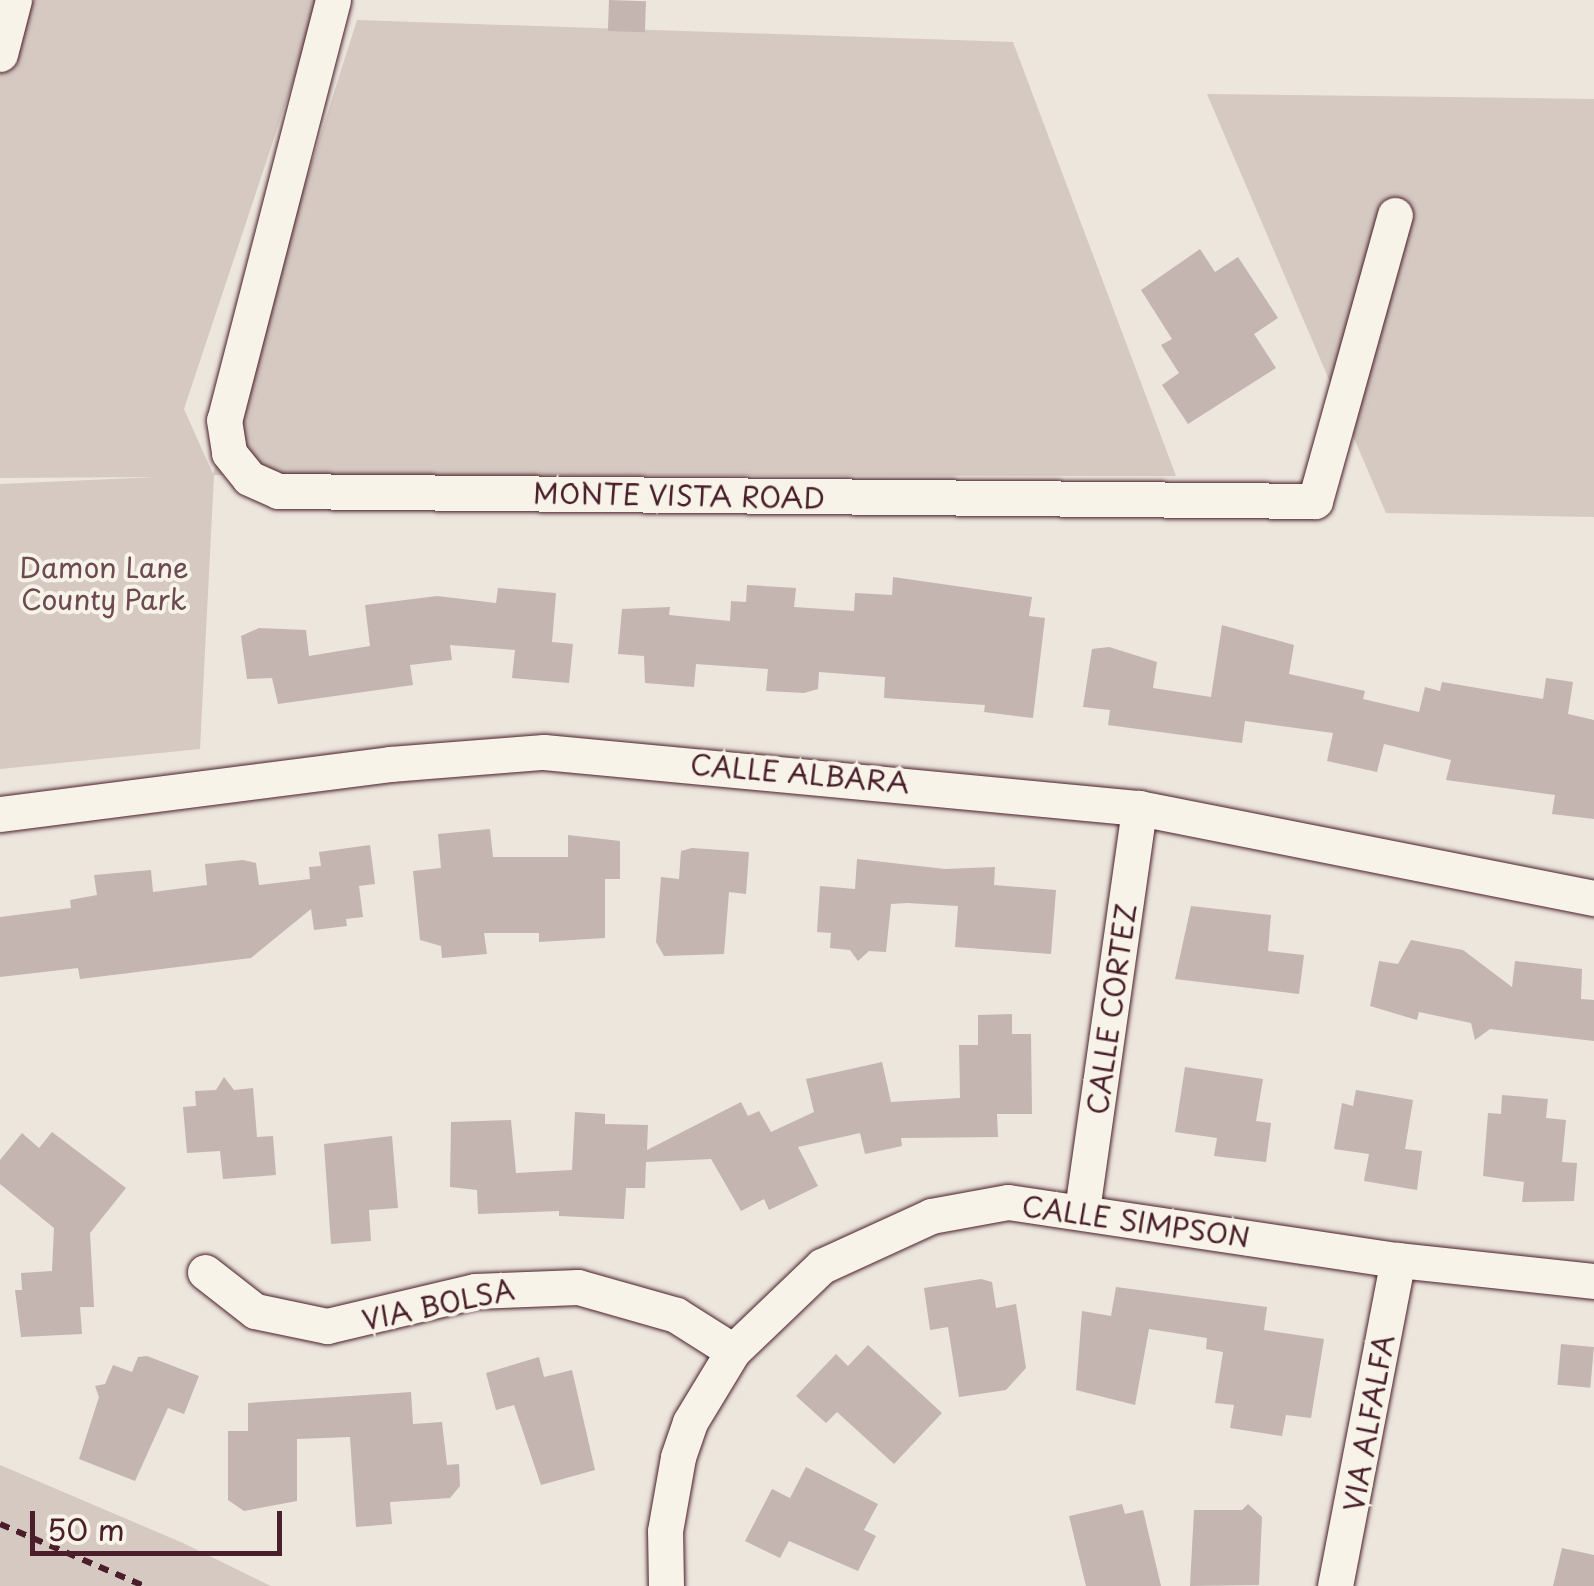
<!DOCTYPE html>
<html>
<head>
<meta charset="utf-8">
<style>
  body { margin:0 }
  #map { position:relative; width:1594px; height:1586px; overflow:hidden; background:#ece6dd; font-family:"Playpen Sans",sans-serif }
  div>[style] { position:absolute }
  .green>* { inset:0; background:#d5c9c2 }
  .building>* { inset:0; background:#c4b5b0; transform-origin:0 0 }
  .path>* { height:6px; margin-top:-3px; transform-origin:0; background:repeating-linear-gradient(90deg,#4a1f2b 0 10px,transparent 0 18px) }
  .roads { filter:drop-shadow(0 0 2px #4a1f2b) drop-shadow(0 0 2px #4a1f2b) }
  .minor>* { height:35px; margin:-17.5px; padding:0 17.5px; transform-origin:17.5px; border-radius:17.5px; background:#f7f3e8 }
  span { translate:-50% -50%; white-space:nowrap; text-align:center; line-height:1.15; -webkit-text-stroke:8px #f7f3e8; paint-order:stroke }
  .street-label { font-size:28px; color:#4a1f2b }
  .park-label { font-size:28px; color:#6d4a51 }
  .scale { position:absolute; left:30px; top:1511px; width:252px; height:45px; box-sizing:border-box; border:5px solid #4a1f2b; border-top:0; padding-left:12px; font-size:30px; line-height:35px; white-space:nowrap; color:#4a1f2b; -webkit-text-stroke:8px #f7f3e8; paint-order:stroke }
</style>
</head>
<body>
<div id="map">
  <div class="green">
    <div style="clip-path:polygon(0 0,320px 0,184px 409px,213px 474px,357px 20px,1013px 42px,1176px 476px,214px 475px,200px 749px,0 769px,0 484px,157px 477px,0 478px)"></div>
    <div style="clip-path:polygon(1207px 94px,1594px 99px,1594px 517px,1386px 513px)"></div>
    <div style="clip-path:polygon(0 1465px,183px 1543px,271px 1586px,0 1586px)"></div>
  </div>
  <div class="building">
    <div style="left:609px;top:0;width:37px;height:31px;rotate:2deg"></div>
    <div style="clip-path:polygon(1200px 249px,1215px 272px,1238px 257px,1278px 318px,1254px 334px,1276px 368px,1188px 424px,1162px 385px,1179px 373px,1161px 345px,1172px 339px,1141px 290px)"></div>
    <div style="clip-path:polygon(893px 577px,1032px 597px,1029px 616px,1045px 618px,1033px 718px,984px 712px,985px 705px,884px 698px,885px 677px,819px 672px,818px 689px,804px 693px,766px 691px,768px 669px,696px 664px,694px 687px,645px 683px,644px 656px,618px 654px,622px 609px,670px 607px,669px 615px,730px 621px,731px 601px,746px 602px,747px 585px,796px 588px,794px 607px,854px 611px,855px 593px,892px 595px)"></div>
    <div style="clip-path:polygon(498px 588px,556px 593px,552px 642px,573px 644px,569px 683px,512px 678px,515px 650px,450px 645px,452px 660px,410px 665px,413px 685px,278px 704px,272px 678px,247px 679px,241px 636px,259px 628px,306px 630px,309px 656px,370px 646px,365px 605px,437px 596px,496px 603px)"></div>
    <div style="clip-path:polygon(1222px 625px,1294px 645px,1289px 674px,1365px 691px,1363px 699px,1419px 712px,1425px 687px,1440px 691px,1442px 682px,1543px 699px,1546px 678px,1573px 682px,1568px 714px,1594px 720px,1594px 819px,1552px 814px,1555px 795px,1446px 780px,1451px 760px,1384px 744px,1377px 772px,1327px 761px,1333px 733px,1245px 721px,1242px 743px,1108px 725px,1110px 710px,1083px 707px,1092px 649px,1109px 647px,1157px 662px,1153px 688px,1211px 697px)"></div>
    <div style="clip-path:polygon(490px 829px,493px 857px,568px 857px,568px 835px,620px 841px,620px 879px,605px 879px,605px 938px,539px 942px,539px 933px,484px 933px,487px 954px,442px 958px,441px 946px,420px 940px,413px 871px,441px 868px,438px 834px)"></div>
    <div style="clip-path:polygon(370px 845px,375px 884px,359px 886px,363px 917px,346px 919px,347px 926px,314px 930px,311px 909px,251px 958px,80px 979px,78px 968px,0 977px,0 917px,71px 908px,70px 900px,97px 895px,94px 875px,151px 870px,153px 892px,207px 885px,205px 864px,243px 860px,256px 863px,259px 885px,310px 879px,309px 867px,321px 866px,319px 852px)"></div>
    <div style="clip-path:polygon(692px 848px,749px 852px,746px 894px,729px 892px,724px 954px,664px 956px,656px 942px,661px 877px,679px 879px,681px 851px)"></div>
    <div style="clip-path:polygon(857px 859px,945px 869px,995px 867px,994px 885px,1056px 890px,1051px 954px,955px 947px,958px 906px,907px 903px,891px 904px,886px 952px,869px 951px,858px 961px,850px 950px,830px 948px,831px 933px,817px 932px,820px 886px,855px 889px)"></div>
    <div style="clip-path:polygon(1191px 906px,1271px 915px,1268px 951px,1304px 955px,1299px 994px,1175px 979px)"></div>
    <div style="clip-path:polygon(1411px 940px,1463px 950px,1512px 987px,1515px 961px,1582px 969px,1581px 999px,1594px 1000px,1594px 1041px,1490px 1029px,1475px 1040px,1471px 1023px,1419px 1012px,1417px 1020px,1370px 1006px,1379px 961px,1398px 964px)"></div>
    <div style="clip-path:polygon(1012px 1014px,1012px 1034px,1031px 1034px,1032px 1114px,997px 1114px,998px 1137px,901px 1138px,902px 1146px,865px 1154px,860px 1133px,798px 1147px,818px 1186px,769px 1210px,764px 1199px,741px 1211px,711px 1159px,646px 1162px,645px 1188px,626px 1188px,624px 1219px,559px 1216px,559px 1211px,478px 1214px,477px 1190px,450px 1187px,451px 1122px,511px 1120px,516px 1173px,572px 1170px,575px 1112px,605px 1114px,605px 1124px,648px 1125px,647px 1150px,741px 1102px,748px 1116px,759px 1111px,771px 1132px,814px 1112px,806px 1079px,882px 1062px,891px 1102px,960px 1098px,959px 1045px,978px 1045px,978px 1015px)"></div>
    <div style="clip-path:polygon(1185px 1067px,1263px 1079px,1256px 1121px,1271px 1123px,1266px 1162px,1214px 1156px,1217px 1138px,1175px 1132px)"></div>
    <div style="clip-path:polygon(224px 1077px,234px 1090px,253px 1088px,257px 1137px,273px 1136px,276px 1175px,223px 1179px,220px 1151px,187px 1153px,183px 1107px,196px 1106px,195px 1091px,216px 1090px)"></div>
    <div style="clip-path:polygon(1356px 1090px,1413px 1100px,1405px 1149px,1422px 1151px,1417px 1190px,1364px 1181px,1369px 1154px,1334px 1149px,1342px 1103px,1353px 1106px)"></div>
    <div style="clip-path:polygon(1502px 1095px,1548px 1099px,1546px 1118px,1566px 1120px,1562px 1162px,1577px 1163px,1574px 1201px,1522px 1202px,1524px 1182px,1483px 1176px,1488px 1113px,1501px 1114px)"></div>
    <div style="clip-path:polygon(52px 1132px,126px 1188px,90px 1233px,94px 1307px,80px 1307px,82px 1334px,21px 1337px,15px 1290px,22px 1290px,21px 1273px,52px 1271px,54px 1228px,0 1184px,0 1160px,22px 1133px,39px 1148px)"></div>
    <div style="clip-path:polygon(392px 1136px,398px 1208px,369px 1210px,371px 1241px,331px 1244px,324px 1144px)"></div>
    <div style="clip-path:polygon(981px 1279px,992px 1282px,996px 1308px,1016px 1304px,1026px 1368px,1006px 1390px,959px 1397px,948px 1327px,930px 1330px,924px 1288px)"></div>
    <div style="clip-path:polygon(1116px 1287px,1267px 1307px,1264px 1330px,1324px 1339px,1311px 1418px,1286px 1415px,1282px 1436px,1230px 1428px,1234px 1405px,1215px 1403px,1223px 1352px,1206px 1349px,1207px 1338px,1149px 1329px,1135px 1405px,1076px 1390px,1082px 1311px,1111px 1316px)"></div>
    <div style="left:1561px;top:1344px;width:33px;height:41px;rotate:5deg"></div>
    <div style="clip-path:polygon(868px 1345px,942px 1413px,894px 1464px,837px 1412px,826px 1423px,796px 1396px,836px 1354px,848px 1366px)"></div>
    <div style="clip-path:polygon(147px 1356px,199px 1376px,184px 1414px,168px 1408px,135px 1481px,79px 1459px,99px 1397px,95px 1386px,105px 1384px,113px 1365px,132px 1372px,138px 1357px)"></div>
    <div style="clip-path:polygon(539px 1357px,544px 1377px,572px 1370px,595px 1470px,541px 1485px,514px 1405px,496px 1410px,486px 1373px)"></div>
    <div style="clip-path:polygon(411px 1392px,413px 1424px,442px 1422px,447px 1465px,459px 1464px,460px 1486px,450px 1498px,390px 1502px,392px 1524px,356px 1527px,350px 1437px,297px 1439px,297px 1501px,244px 1511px,228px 1500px,228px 1431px,248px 1431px,248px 1403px)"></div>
    <div style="clip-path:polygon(806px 1467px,878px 1504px,864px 1530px,876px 1536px,858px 1571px,789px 1541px,780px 1558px,745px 1541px,772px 1489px,790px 1498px)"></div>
    <div style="clip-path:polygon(1122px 1504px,1125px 1514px,1143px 1510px,1161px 1586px,1086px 1586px,1069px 1516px)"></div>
    <div style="clip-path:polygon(1248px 1504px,1262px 1517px,1259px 1585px,1190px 1586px,1194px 1510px,1242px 1510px)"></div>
    <div style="clip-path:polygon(1562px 1548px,1594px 1555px,1594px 1586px,1553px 1586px)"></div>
  </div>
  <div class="path">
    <div style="left:0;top:1524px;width:157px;rotate:23.3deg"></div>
  </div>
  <div class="roads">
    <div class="minor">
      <div style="left:333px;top:0;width:434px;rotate:104.5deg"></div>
      <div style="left:224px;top:420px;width:33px;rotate:81deg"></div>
      <div style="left:229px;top:453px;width:32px;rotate:51deg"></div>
      <div style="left:249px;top:478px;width:32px;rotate:24deg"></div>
      <div style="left:278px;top:491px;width:1037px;rotate:0.55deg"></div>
      <div style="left:1315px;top:501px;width:297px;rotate:-74.4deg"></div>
      <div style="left:0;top:54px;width:56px;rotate:-75.5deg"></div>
      <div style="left:0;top:814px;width:393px;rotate:-7.3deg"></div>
      <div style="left:390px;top:764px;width:154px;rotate:-4.5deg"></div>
      <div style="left:544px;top:752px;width:598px;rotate:5.38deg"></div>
      <div style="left:1139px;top:808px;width:464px;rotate:11.2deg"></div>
      <div style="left:1082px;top:1210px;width:406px;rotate:-81.9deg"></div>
      <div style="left:205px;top:1272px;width:63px;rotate:38deg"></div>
      <div style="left:255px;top:1311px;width:74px;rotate:11.8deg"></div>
      <div style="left:327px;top:1326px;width:152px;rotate:-13.3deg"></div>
      <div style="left:475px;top:1291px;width:103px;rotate:-2.2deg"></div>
      <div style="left:578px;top:1287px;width:102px;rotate:15.9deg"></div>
      <div style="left:676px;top:1315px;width:67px;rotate:32.3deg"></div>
      <div style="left:666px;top:1586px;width:55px;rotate:-91deg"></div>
      <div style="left:665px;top:1531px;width:75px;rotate:-80deg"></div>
      <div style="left:678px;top:1457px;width:37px;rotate:-71deg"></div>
      <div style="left:690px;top:1422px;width:83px;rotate:-58.8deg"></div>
      <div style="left:733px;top:1351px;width:123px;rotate:-43.7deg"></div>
      <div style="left:822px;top:1266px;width:120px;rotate:-24.6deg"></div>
      <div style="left:931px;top:1216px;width:78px;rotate:-10.3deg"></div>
      <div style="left:1008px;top:1202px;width:394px;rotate:8.5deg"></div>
      <div style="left:1398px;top:1260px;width:197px;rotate:6.1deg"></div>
      <div style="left:1335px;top:1586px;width:332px;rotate:-79.1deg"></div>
    </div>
  </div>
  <div class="street-label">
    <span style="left:679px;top:495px;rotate:1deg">MONTE VISTA ROAD</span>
    <span style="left:800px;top:773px;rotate:5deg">CALLE ALBARA</span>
    <span style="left:1111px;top:1009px;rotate:-82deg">CALLE CORTEZ</span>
    <span style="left:1136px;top:1221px;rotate:8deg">CALLE SIMPSON</span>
    <span style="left:438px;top:1304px;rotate:-12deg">VIA BOLSA</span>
    <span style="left:1368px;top:1423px;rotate:-80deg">VIA ALFALFA</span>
  </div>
  <div class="park-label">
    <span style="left:104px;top:583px">Damon Lane<br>County Park</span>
  </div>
  <div class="scale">50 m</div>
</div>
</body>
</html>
